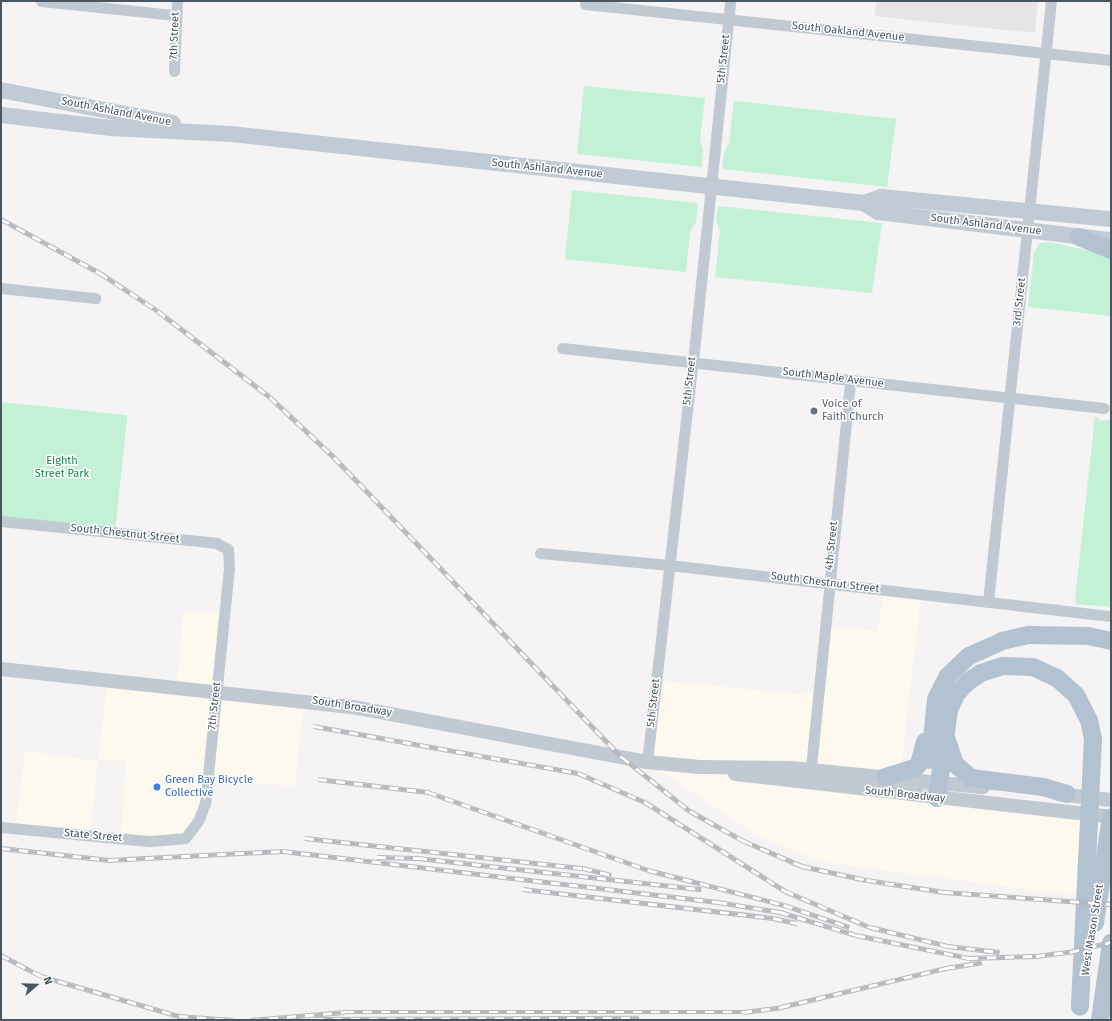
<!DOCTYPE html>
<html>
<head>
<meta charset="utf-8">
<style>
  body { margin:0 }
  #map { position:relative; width:1112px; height:1021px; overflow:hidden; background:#f5f3f3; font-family:"Fira Sans",sans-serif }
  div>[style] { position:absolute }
  .commercial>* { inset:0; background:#fdf9ef }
  .education>* { inset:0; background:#e6e4e5 }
  .green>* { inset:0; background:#c3f1d5; transform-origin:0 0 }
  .minor>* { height:11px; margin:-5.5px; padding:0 5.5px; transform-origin:5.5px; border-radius:5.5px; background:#c1cad2 }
  .tertiary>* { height:14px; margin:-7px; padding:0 7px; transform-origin:7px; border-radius:7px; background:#c1cad2 }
  .secondary>* { height:16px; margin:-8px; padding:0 8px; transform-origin:8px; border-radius:8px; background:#c1cbd6 }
  .primary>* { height:18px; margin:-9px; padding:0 9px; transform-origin:9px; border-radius:9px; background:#b3c2d1 }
  .rail>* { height:4.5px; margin-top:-2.25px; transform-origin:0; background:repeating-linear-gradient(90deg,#fff 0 9px,#b5b8bd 0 18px); box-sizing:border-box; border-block:1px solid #b5b8bd }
  .dots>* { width:11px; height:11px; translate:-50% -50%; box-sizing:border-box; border:2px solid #fff; border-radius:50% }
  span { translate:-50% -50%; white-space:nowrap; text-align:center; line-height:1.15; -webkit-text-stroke:3px #fff; paint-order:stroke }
  .street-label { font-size:11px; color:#4a5661 }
  .worship-label { font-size:11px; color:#5b616d }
  .left { translate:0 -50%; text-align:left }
  .park-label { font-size:11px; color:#17864f }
  .shop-label { font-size:11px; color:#366cbe }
  .frame { position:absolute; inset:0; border:2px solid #4a5661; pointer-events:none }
  .north { position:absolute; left:16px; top:965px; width:40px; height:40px; -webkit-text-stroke:3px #fff; paint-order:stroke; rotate:70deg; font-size:11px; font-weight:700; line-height:16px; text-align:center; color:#4a5661 }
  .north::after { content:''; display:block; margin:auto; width:14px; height:18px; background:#4a5661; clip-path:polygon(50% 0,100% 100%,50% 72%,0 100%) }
</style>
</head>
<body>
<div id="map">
  <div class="commercial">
    <div style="clip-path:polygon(885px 590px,921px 595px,901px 768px,896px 788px,1077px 808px,1087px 868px,1086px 897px,821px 862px,752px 833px,647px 762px,656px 680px,817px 696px,824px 625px,877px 631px)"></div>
    <div style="clip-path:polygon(183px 611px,225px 612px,217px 691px,304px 700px,295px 786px,208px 781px,205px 803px,185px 838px,121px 838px,126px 761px,98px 761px,90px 835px,15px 828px,25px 751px,98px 761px,108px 680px,177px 687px)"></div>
  </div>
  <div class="education">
    <div style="clip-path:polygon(877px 1px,1038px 1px,1035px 33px,874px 16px)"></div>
  </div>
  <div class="green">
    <div style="clip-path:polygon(584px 86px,705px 98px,700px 139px,703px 150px,702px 167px,577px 154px)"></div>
    <div style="clip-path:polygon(734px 101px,896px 119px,887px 187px,722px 169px,724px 153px,729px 143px)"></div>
    <div style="clip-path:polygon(572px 190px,698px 203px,696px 222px,690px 232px,686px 272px,565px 259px)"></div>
    <div style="clip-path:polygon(718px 206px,882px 223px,872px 293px,715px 277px,720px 231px,716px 221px)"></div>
    <div style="clip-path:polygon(1050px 242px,1111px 256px,1111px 316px,1028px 307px,1034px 252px,1040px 243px)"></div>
    <div style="left:1px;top:402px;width:127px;height:119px;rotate:6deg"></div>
    <div style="clip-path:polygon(1095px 416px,1101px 421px,1111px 420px,1111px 607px,1076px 604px,1075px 599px)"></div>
  </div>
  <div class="minor">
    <div style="left:41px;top:1px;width:135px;rotate:6deg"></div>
    <div style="left:585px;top:4px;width:529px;rotate:6.08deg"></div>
    <div style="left:174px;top:71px;width:70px;rotate:-87.5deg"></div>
    <div style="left:1px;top:288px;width:95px;rotate:6.1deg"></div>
    <div style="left:562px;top:348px;width:545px;rotate:6.32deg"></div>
    <div style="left:1px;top:521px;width:216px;rotate:5.8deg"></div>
    <div style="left:216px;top:543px;width:13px;rotate:27deg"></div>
    <div style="left:228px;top:549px;width:19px;rotate:87deg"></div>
    <div style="left:229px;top:568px;width:236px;rotate:95.8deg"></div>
    <div style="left:205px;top:803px;width:19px;rotate:111deg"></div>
    <div style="left:198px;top:821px;width:21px;rotate:127deg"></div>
    <div style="left:185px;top:838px;width:37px;rotate:175deg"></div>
    <div style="left:148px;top:841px;width:148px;rotate:-174.6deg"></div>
    <div style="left:540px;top:553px;width:130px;rotate:5.3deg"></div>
    <div style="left:669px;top:565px;width:445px;rotate:6.6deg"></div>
    <div style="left:988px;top:602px;width:604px;rotate:-84.02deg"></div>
    <div style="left:647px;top:762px;width:404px;rotate:-83.5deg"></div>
    <div style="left:693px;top:361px;width:362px;rotate:-84.1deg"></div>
    <div style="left:810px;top:777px;width:399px;rotate:-84.2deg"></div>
  </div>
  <div class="tertiary">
    <div style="left:1px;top:669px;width:354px;rotate:6.2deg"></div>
    <div style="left:353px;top:707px;width:299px;rotate:10.6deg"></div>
    <div style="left:647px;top:762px;width:53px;rotate:5.4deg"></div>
    <div style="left:700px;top:767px;width:91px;rotate:0.6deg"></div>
    <div style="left:791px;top:768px;width:193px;rotate:5.7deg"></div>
    <div style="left:735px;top:774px;width:378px;rotate:6.5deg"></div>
    <div style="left:1058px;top:794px;width:53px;rotate:6.5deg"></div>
  </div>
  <div class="secondary">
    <div style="left:1px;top:90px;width:175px;rotate:10.9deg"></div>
    <div style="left:1px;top:115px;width:111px;rotate:6.7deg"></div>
    <div style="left:111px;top:128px;width:120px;rotate:2.9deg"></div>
    <div style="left:231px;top:134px;width:637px;rotate:6.22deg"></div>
    <div style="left:864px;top:203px;width:18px;rotate:-19deg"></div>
    <div style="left:881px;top:197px;width:231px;rotate:5.5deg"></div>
    <div style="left:864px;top:203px;width:17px;rotate:33deg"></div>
    <div style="left:878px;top:212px;width:235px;rotate:6.9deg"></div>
  </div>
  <div class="primary">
    <div style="left:1079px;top:237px;width:35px;rotate:22deg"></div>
    <div style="left:947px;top:740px;width:25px;rotate:72deg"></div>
    <div style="left:955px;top:764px;width:21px;rotate:41deg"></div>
    <div style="left:971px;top:778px;width:73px;rotate:7.1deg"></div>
    <div style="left:1043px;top:787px;width:25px;rotate:16deg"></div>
    <div style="left:930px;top:760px;width:61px;rotate:-84.4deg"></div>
    <div style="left:936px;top:699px;width:25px;rotate:-63deg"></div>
    <div style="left:947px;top:677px;width:30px;rotate:-44deg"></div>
    <div style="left:969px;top:656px;width:36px;rotate:-24deg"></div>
    <div style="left:1002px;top:641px;width:28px;rotate:-13deg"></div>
    <div style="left:1029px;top:635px;width:59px;rotate:1deg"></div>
    <div style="left:1088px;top:636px;width:24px;rotate:12deg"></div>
    <div style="left:885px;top:777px;width:31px;rotate:-17deg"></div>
    <div style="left:915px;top:768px;width:6px;rotate:-45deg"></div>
    <div style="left:919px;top:764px;width:23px;rotate:-75deg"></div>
    <div style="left:937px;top:798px;width:89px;rotate:-82.2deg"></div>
    <div style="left:949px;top:710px;width:19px;rotate:-65deg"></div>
    <div style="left:957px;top:693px;width:17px;rotate:-45deg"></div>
    <div style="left:969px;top:681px;width:14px;rotate:-34deg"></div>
    <div style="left:981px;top:673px;width:23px;rotate:-18deg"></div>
    <div style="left:1003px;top:666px;width:30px;rotate:2deg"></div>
    <div style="left:1033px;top:667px;width:26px;rotate:25deg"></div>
    <div style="left:1057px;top:678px;width:25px;rotate:42deg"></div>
    <div style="left:1076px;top:695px;width:28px;rotate:63deg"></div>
    <div style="left:1089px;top:720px;width:19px;rotate:78deg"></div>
    <div style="left:1093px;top:739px;width:268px;rotate:92.8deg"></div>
    <div style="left:1095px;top:923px;width:107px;rotate:-81.4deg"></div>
    <div style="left:1100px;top:1020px;width:78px;rotate:-81.9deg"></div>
  </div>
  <div class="rail">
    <div style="left:1px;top:219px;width:113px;rotate:28.6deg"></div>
    <div style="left:100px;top:273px;width:69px;rotate:33.2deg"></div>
    <div style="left:158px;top:311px;width:141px;rotate:37.5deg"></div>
    <div style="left:270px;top:397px;width:88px;rotate:43.2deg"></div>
    <div style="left:334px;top:457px;width:416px;rotate:46.2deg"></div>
    <div style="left:622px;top:757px;width:87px;rotate:38.5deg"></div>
    <div style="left:690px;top:811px;width:62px;rotate:29.1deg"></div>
    <div style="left:744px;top:841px;width:63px;rotate:23.3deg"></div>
    <div style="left:802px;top:866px;width:66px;rotate:12.2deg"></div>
    <div style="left:867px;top:880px;width:78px;rotate:8.9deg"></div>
    <div style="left:944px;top:892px;width:167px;rotate:4.1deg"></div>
    <div style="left:314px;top:726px;width:268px;rotate:10.1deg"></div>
    <div style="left:578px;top:773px;width:73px;rotate:23.4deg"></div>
    <div style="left:645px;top:802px;width:166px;rotate:32.4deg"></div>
    <div style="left:785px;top:891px;width:92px;rotate:23deg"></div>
    <div style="left:870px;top:927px;width:80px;rotate:13.7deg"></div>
    <div style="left:948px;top:946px;width:52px;rotate:6.6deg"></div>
    <div style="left:318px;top:779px;width:111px;rotate:6.7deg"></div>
    <div style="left:428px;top:792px;width:233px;rotate:19.5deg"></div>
    <div style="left:648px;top:870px;width:140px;rotate:14.4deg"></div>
    <div style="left:784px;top:905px;width:69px;rotate:18.7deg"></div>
    <div style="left:305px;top:838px;width:280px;rotate:6.2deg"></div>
    <div style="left:583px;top:868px;width:29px;rotate:14deg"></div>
    <div style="left:1px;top:848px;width:109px;rotate:6.3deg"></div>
    <div style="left:109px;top:860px;width:174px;rotate:-3deg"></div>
    <div style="left:283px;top:851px;width:438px;rotate:6.7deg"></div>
    <div style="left:718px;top:902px;width:63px;rotate:9.2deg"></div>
    <div style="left:780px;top:912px;width:79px;rotate:16.8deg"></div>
    <div style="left:856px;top:935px;width:115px;rotate:11.5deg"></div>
    <div style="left:969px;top:958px;width:67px;rotate:-1.7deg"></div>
    <div style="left:1036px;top:956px;width:34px;rotate:-7deg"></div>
    <div style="left:1070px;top:952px;width:42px;rotate:-13.7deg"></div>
    <div style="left:377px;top:857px;width:41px;rotate:1.4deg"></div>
    <div style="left:418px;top:858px;width:285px;rotate:6.3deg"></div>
    <div style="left:523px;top:889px;width:252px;rotate:6.6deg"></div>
    <div style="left:773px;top:918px;width:25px;rotate:12deg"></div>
    <div style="left:1px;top:955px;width:45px;rotate:27.7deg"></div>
    <div style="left:41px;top:976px;width:144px;rotate:16.2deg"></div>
    <div style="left:179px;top:1016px;width:54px;rotate:4.2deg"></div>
    <div style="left:315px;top:1019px;width:324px;rotate:-0.2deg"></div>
    <div style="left:251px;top:1020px;width:94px;rotate:-4.9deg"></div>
    <div style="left:345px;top:1012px;width:398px"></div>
    <div style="left:743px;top:1012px;width:38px;rotate:-7deg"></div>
    <div style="left:781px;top:1007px;width:170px;rotate:-13.3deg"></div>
    <div style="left:946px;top:968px;width:37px;rotate:-9deg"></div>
  </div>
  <div class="dots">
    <div style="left:814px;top:411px;background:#6b7280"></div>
    <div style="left:157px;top:787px;background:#3f7fe0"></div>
  </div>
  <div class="street-label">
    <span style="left:848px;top:32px;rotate:6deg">South Oakland Avenue</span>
    <span style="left:175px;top:36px;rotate:-88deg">7th Street</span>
    <span style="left:724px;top:59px;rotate:-84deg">5th Street</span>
    <span style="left:116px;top:112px;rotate:11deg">South Ashland Avenue</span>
    <span style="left:547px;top:169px;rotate:6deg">South Ashland Avenue</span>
    <span style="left:986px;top:225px;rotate:7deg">South Ashland Avenue</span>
    <span style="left:1020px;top:302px;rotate:-84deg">3rd Street</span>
    <span style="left:833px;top:378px;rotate:7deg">South Maple Avenue</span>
    <span style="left:690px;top:381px;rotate:-84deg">5th Street</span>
    <span style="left:125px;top:534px;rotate:6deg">South Chestnut Street</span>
    <span style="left:832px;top:546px;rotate:-84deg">4th Street</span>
    <span style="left:825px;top:583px;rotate:7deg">South Chestnut Street</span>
    <span style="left:654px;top:703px;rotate:-84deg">5th Street</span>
    <span style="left:215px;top:706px;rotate:-84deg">7th Street</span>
    <span style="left:352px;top:707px;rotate:9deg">South Broadway</span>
    <span style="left:905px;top:795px;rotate:6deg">South Broadway</span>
    <span style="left:93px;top:836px;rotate:5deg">State Street</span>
    <span style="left:1093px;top:930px;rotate:-81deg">West Mason Street</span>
  </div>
  <div class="worship-label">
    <span class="left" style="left:822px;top:411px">Voice of<br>Faith Church</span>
  </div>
  <div class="park-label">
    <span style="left:62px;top:468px">Eighth<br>Street Park</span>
  </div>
  <div class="shop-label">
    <span class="left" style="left:165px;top:787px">Green Bay Bicycle<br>Collective</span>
  </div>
  <div class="frame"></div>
  <div class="north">N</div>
</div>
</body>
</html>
